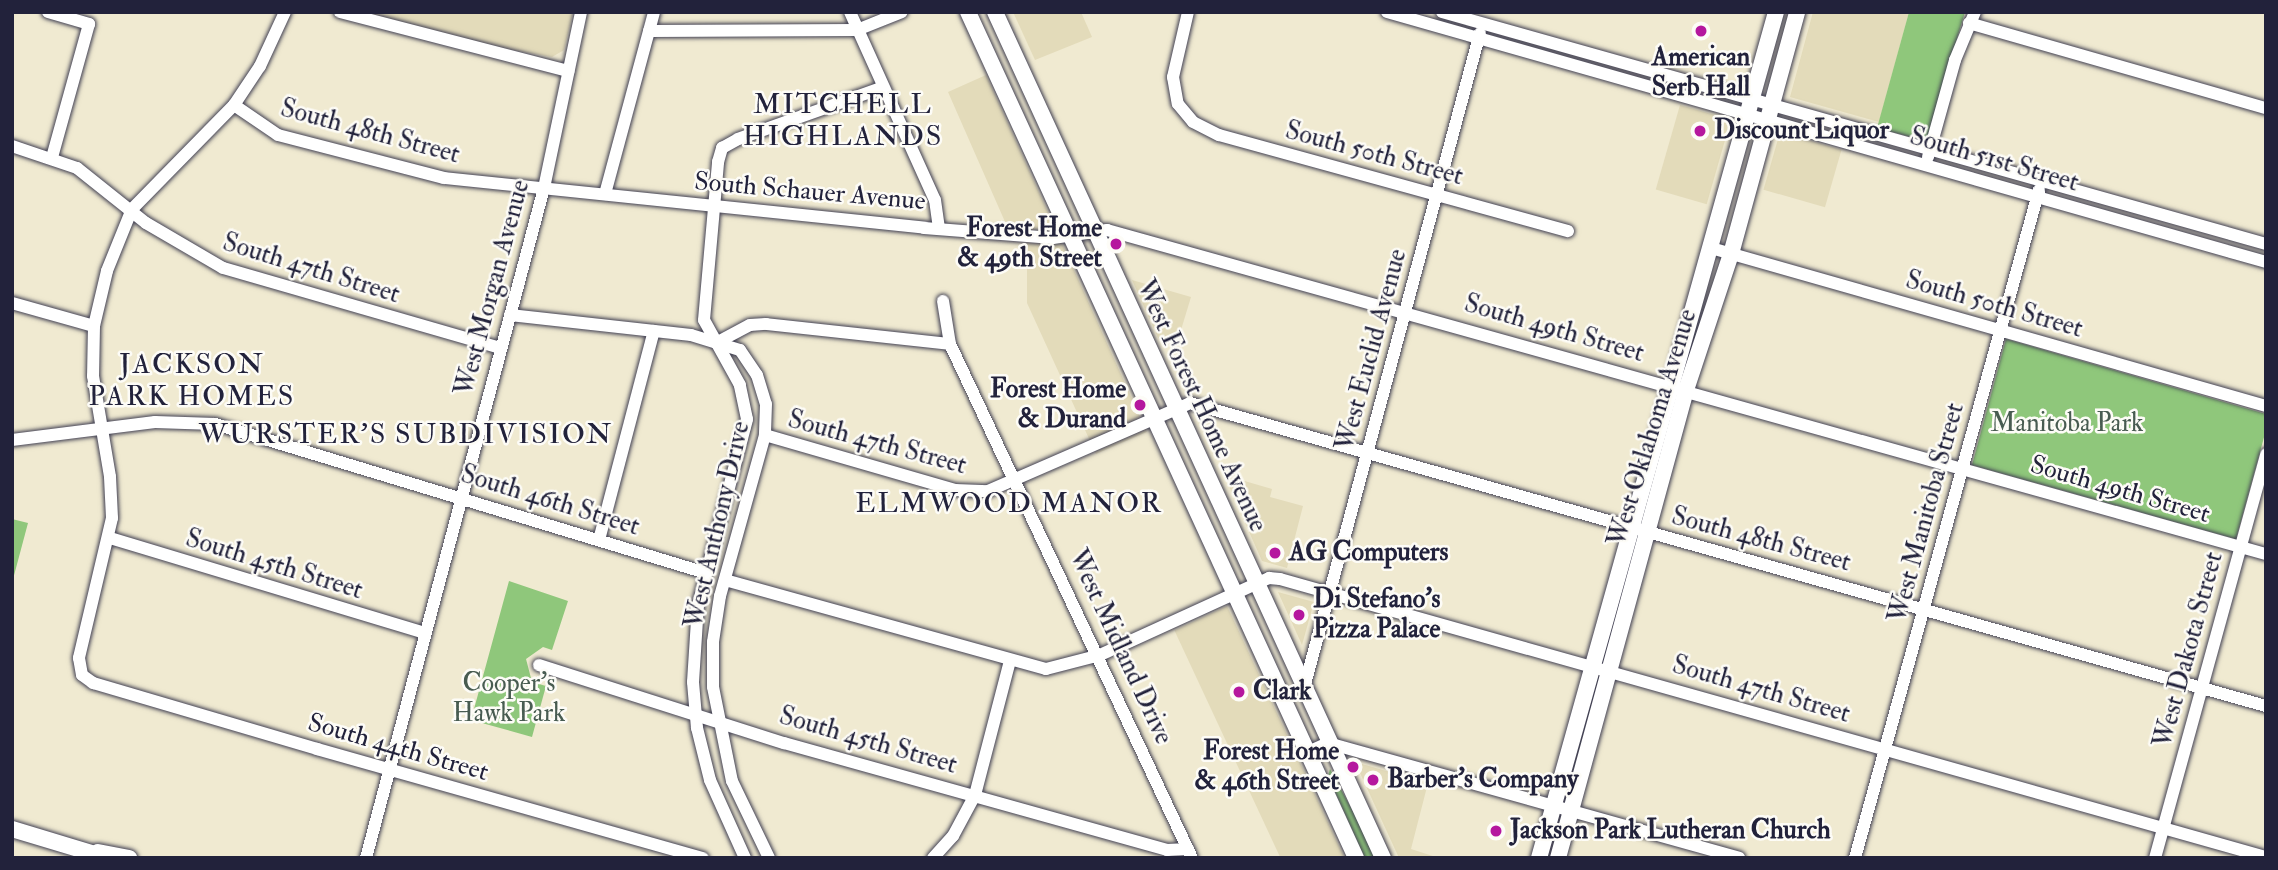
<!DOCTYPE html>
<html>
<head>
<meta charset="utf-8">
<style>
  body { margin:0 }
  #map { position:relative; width:2278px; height:870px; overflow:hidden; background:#f0ead1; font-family:"IM FELL Double Pica",serif }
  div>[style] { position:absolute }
  .built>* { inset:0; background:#e3dbba; transform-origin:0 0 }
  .green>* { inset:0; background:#8fc77b }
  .roads { filter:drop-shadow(0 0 2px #414052) drop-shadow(0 0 2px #414052) }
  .minor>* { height:12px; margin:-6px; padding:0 6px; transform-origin:6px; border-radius:6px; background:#fff }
  .major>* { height:16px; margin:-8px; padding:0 8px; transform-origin:8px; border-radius:8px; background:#fff }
  .dots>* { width:19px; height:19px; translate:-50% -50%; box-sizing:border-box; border:4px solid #fdfcf7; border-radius:50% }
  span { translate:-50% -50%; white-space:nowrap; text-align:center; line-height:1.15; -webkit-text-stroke:5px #fdfcf7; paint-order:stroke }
  .poi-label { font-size:26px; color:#22223b; font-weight:700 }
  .left { translate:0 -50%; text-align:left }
  .right { translate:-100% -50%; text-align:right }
  .street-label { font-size:26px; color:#22223b }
  .park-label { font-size:26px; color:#485c51 }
  .neighbourhood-label { font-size:28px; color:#22223b; letter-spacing:2px }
  .frame { position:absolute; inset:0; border:14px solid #22223b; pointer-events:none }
</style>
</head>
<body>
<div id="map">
  <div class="built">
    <div style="clip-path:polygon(361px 12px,573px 12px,564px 50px,552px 57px,489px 46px)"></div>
    <div style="clip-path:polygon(1013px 12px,1081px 12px,1092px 37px,1035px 60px)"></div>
    <div style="clip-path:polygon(1813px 12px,1909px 12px,1879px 122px,1790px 97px)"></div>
    <div style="clip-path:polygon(986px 75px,1147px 432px,1096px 454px,1027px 303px,1027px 242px,1013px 240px,948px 92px)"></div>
    <div style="left:1680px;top:105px;width:53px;height:88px;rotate:16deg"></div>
    <div style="left:1780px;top:132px;width:64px;height:60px;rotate:16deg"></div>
    <div style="clip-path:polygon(1132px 280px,1191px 297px,1181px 330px,1159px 340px)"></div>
    <div style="clip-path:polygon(1224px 475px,1272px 489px,1270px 497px,1303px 506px,1287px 568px,1262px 561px)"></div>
    <div style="clip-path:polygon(1278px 592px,1314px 602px,1302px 645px)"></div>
    <div style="left:1227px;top:606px;width:277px;height:58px;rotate:65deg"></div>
    <div style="clip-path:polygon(1355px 762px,1428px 783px,1411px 849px,1439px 858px,1399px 858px)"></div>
  </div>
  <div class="green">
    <div style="clip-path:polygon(1909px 12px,1965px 12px,1926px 141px,1877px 128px)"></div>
    <div style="clip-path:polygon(2006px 339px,2266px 414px,2266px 430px,2236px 539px,1972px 465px)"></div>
    <div style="clip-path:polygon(12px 519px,28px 523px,12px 583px)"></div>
    <div style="clip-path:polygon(509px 581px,568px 601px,552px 650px,543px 647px,526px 659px,532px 682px,546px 686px,532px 737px,471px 720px)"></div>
    <div style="clip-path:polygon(1330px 769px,1363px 830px,1376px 858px,1365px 858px,1328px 776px)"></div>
  </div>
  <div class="roads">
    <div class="minor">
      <div style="left:48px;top:12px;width:43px;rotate:16.3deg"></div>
      <div style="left:89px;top:24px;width:138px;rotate:105.5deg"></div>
      <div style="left:285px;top:12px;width:60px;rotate:114.8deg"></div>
      <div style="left:260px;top:66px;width:47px;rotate:123.7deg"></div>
      <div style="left:234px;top:105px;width:146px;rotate:134.4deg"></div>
      <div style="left:132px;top:209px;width:67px;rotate:112deg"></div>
      <div style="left:107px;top:271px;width:57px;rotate:103.3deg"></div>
      <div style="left:94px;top:326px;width:50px;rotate:91.1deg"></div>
      <div style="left:93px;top:376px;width:102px;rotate:80.4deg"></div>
      <div style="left:110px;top:477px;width:41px;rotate:87.2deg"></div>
      <div style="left:112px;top:518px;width:144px;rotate:103.3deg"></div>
      <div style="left:79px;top:658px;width:17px;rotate:80deg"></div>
      <div style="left:82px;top:675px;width:14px;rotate:36deg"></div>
      <div style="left:93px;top:683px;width:234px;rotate:16.4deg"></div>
      <div style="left:317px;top:749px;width:401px;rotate:15.8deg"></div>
      <div style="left:340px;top:12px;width:236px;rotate:14.5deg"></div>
      <div style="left:850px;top:12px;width:206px;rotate:65.7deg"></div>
      <div style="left:935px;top:200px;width:27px;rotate:82deg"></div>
      <div style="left:1188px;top:12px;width:67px;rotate:103deg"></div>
      <div style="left:1173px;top:77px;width:27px;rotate:80deg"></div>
      <div style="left:1178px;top:104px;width:23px;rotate:50deg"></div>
      <div style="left:1193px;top:122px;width:29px;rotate:27deg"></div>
      <div style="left:1219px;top:135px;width:362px;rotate:15.4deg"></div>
      <div style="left:1387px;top:12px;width:914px;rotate:15.88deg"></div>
      <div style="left:1442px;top:12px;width:856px;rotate:15.72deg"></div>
      <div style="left:1969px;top:23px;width:309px;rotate:16deg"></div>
      <div style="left:649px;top:31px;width:208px;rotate:-0.3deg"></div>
      <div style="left:857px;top:30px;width:48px;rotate:-21.8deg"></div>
      <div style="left:234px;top:105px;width:53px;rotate:34.3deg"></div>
      <div style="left:278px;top:135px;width:171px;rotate:14.5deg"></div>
      <div style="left:444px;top:178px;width:483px;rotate:5.9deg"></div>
      <div style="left:924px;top:228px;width:129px;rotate:4.4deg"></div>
      <div style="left:1053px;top:238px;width:55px;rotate:-8.4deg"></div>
      <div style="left:1107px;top:230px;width:1203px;rotate:15.62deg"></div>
      <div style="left:12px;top:146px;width:69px;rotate:18.7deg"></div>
      <div style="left:77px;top:168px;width:88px;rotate:38.6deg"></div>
      <div style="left:146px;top:223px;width:89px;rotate:30.3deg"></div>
      <div style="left:223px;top:268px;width:289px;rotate:16.1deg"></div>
      <div style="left:1928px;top:157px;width:101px;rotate:-74.4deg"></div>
      <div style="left:1955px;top:60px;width:52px;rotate:-67.4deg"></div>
      <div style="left:605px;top:194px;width:188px;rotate:-74.9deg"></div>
      <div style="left:1711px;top:248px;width:577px;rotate:15.89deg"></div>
      <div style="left:943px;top:301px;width:44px;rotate:80.8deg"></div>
      <div style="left:950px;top:344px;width:568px;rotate:64.79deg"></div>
      <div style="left:12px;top:303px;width:85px;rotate:15.7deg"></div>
      <div style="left:510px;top:315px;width:182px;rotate:6.3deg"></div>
      <div style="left:691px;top:335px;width:51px;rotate:17deg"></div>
      <div style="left:740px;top:350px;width:30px;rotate:56deg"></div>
      <div style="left:757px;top:375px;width:30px;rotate:73deg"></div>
      <div style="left:766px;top:404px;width:31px;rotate:92deg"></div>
      <div style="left:765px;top:435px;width:167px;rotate:105.6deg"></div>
      <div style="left:720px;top:596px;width:47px;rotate:98.7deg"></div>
      <div style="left:713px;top:642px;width:45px;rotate:90deg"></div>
      <div style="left:713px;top:687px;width:96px;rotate:78.6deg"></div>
      <div style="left:732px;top:781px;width:85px;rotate:64.3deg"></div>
      <div style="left:716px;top:343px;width:38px;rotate:-28deg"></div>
      <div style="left:750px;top:325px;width:16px;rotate:-4deg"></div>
      <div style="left:766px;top:324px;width:185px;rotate:6.2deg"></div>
      <div style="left:765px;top:435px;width:198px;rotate:16.1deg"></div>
      <div style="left:955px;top:490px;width:33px;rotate:2deg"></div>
      <div style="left:988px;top:491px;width:220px;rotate:-23.5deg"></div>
      <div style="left:1190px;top:403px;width:1118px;rotate:15.73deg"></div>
      <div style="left:12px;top:440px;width:144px;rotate:-7.2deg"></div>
      <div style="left:155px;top:422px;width:60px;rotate:1.9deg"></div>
      <div style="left:215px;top:424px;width:513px;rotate:16.88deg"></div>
      <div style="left:110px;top:538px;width:329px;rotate:16.8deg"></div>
      <div style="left:599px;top:540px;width:216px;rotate:-75.3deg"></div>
      <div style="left:725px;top:580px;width:333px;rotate:15.5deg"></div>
      <div style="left:1046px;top:669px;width:56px;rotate:-14.5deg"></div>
      <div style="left:1100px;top:655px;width:186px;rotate:-24.5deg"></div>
      <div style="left:1269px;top:578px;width:11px;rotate:5deg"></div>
      <div style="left:1280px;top:579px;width:1024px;rotate:15.75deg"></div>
      <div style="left:539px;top:665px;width:257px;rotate:17.7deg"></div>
      <div style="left:784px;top:743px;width:398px;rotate:15.6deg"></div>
      <div style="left:1167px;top:850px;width:21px;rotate:-3deg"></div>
      <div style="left:1304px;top:688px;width:678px;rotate:-74.96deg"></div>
      <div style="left:1308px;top:752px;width:22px;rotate:-24deg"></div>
      <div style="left:1328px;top:743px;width:427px;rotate:15.6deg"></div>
      <div style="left:366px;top:858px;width:693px;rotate:-75.12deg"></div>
      <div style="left:544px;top:188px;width:180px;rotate:-78.1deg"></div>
      <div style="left:745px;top:858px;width:85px;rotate:-114.2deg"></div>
      <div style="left:710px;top:780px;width:54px;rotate:-104deg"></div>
      <div style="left:697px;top:728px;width:46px;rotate:-95deg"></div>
      <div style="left:693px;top:682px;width:77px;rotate:-86.3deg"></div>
      <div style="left:698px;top:605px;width:192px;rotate:-75.2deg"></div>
      <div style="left:747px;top:419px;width:35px;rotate:-102deg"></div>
      <div style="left:740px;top:385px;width:74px;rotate:-119deg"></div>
      <div style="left:704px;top:320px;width:159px;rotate:-84.9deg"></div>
      <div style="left:718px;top:162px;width:15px;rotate:-74deg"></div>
      <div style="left:722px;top:148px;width:18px;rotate:-29deg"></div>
      <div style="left:738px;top:139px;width:152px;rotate:-19.6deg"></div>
      <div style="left:933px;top:858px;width:30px;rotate:-48deg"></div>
      <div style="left:953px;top:836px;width:47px;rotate:-61.8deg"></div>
      <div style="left:975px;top:795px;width:138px;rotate:-75.4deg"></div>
      <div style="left:1855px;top:858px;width:693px;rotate:-74.6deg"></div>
      <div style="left:2155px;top:858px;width:419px;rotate:-74.6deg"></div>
    </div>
    <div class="major">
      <div style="left:968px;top:12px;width:931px;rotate:65.36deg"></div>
      <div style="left:995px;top:12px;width:931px;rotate:65.36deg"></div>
      <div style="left:12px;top:829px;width:100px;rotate:16.8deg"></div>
      <div style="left:98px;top:852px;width:32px;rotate:11deg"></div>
      <div style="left:1539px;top:858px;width:879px;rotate:-74.35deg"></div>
      <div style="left:1558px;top:858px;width:485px;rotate:-74.7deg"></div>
      <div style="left:1686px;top:390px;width:143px;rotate:-71.7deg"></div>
      <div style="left:1731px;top:254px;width:251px;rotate:-74.7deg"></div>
    </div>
  </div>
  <div class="dots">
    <div style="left:1701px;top:31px;background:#b5179e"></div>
    <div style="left:1700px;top:131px;background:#b5179e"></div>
    <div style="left:1116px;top:244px;background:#b5179e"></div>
    <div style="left:1140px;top:405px;background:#b5179e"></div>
    <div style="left:1275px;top:553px;background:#b5179e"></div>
    <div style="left:1299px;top:615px;background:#b5179e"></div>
    <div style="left:1239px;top:692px;background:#b5179e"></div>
    <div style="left:1353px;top:767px;background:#b5179e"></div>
    <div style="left:1373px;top:780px;background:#b5179e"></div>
    <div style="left:1496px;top:831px;background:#b5179e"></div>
  </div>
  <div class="poi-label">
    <span style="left:1701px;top:73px">American<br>Serb Hall</span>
    <span class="left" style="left:1714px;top:131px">Discount Liquor</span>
    <span class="right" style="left:1102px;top:244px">Forest Home<br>&amp; 49th Street</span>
    <span class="right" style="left:1126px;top:405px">Forest Home<br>&amp; Durand</span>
    <span class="left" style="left:1289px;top:553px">AG Computers</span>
    <span class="left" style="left:1313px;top:615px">Di Stefano's<br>Pizza Palace</span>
    <span class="left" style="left:1253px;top:692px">Clark</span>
    <span class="right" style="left:1339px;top:767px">Forest Home<br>&amp; 46th Street</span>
    <span class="left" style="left:1387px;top:780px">Barber's Company</span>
    <span class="left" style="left:1510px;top:831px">Jackson Park Lutheran Church</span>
  </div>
  <div class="street-label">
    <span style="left:370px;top:132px;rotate:15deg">South 48th Street</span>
    <span style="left:1374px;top:154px;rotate:15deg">South 50th Street</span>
    <span style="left:1994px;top:160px;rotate:16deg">South 51st Street</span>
    <span style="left:810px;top:192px;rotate:5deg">South Schauer Avenue</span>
    <span style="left:311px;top:269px;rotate:17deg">South 47th Street</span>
    <span style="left:493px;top:288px;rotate:-75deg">West Morgan Avenue</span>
    <span style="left:1994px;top:305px;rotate:16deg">South 50th Street</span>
    <span style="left:1554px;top:329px;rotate:16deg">South 49th Street</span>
    <span style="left:1372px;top:350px;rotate:-75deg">West Euclid Avenue</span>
    <span style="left:1201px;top:406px;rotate:65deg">West Forest Home Avenue</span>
    <span style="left:1653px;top:428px;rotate:-73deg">West Oklahoma Avenue</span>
    <span style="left:877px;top:443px;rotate:15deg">South 47th Street</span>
    <span style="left:2120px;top:490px;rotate:16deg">South 49th Street</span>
    <span style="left:550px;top:501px;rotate:17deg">South 46th Street</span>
    <span style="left:1927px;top:513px;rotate:-75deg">West Manitoba Street</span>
    <span style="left:718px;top:525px;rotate:-77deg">West Anthony Drive</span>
    <span style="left:1761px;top:540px;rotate:15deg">South 48th Street</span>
    <span style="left:274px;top:565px;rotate:17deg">South 45th Street</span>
    <span style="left:1120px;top:647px;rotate:65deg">West Midland Drive</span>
    <span style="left:2189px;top:650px;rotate:-75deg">West Dakota Street</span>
    <span style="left:1761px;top:690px;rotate:16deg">South 47th Street</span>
    <span style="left:868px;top:741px;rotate:16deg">South 45th Street</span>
    <span style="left:398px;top:748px;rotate:16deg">South 44th Street</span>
  </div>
  <div class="park-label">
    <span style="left:2067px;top:424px">Manitoba Park</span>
    <span style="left:509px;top:699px">Cooper's<br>Hawk Park</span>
  </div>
  <div class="neighbourhood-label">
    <span style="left:843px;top:121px">MITCHELL<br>HIGHLANDS</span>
    <span style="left:192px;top:381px">JACKSON<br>PARK HOMES</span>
    <span style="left:406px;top:435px">WURSTER'S SUBDIVISION</span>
    <span style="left:1009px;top:504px">ELMWOOD MANOR</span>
  </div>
  <div class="frame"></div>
</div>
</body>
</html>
